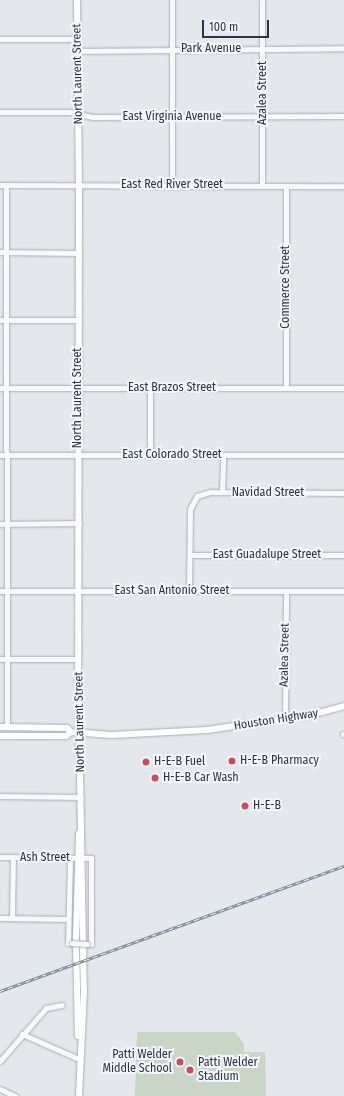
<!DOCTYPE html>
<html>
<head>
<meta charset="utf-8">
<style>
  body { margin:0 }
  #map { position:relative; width:344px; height:1096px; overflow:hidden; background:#e4e7ec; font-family:"Fira Sans Condensed",sans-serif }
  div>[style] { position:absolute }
  .green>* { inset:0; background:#c9d6c5 }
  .roads { filter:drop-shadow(0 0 1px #a9aeb7) drop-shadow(0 0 1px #a9aeb7) }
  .minor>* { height:5px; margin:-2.5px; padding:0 2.5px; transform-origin:2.5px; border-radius:2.5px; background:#f7f8fa }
  .major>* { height:6px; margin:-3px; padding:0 3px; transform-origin:3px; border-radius:3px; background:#fff }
  .rail>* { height:3px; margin-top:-1.5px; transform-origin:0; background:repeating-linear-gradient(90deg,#f4f6f9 0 4.5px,#7d8696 0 9px); box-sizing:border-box; border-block:1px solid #7d8696 }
  .bridges { filter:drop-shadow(0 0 1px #a9aeb7) drop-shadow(0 0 1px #a9aeb7) }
  .minor-bridge>* { height:5px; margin:-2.5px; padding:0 2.5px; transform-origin:2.5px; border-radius:2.5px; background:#f7f8fa }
  .dots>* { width:11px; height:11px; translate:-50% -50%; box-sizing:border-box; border:2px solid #f4f6f9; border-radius:50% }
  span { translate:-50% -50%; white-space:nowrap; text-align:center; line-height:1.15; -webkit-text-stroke:4px #f4f6f9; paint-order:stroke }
  .street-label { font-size:12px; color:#2b3445 }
  .poi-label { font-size:12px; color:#2b3445 }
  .left { translate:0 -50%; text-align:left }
  .right { translate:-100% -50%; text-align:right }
  .scale { position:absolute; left:202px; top:20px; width:67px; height:18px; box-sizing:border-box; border:2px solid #2b3445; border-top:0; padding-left:5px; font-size:12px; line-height:14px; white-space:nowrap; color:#2b3445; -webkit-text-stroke:3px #f4f6f9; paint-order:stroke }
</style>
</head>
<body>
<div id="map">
  <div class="green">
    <div style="clip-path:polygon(137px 1032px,235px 1032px,244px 1044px,244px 1052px,265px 1052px,266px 1096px,135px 1096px)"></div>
  </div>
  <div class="roads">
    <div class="minor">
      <div style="left:172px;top:0;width:185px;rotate:90deg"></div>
      <div style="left:262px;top:0;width:186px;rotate:90deg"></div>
      <div style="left:0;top:39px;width:77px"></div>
      <div style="left:79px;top:51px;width:265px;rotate:-0.6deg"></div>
      <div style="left:0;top:112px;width:69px"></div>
      <div style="left:69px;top:112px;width:24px;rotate:12deg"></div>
      <div style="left:92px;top:117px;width:252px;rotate:-0.2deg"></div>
      <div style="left:0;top:185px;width:344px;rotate:0.2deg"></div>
      <div style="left:6px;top:185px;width:542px;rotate:89.89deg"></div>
      <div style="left:286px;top:186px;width:202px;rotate:90deg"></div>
      <div style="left:0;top:252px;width:79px;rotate:0.7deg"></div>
      <div style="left:0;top:320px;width:79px"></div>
      <div style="left:150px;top:387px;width:69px;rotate:90deg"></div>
      <div style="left:0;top:388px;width:344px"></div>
      <div style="left:0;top:455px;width:344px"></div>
      <div style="left:222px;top:492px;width:37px;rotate:-88deg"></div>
      <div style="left:0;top:524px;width:79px;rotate:-0.7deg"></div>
      <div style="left:190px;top:555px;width:154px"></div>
      <div style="left:0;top:591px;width:344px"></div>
      <div style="left:189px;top:591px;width:82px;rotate:-89.3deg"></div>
      <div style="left:190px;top:509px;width:15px;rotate:-62deg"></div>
      <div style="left:197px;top:496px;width:14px;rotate:-17deg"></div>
      <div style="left:210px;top:492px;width:134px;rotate:0.4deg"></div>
      <div style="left:0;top:659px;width:78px"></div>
      <div style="left:285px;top:718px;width:127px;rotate:-89.5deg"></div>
      <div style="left:343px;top:734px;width:1px"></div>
      <div style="left:0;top:796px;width:81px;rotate:0.7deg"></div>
      <div style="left:0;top:857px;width:91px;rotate:0.6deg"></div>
      <div style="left:91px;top:858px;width:86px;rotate:90deg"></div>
      <div style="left:91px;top:944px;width:4px;rotate:180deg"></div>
      <div style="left:70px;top:858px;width:85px;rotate:91.3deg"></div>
      <div style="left:68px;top:943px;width:4px"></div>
      <div style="left:0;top:918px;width:68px;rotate:0.8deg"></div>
      <div style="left:12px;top:918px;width:61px;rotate:-89.1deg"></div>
      <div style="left:22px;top:1034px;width:62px;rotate:23.7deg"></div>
      <div style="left:0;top:1061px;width:70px;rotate:-49deg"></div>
      <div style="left:46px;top:1008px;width:16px;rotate:-11deg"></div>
      <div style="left:0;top:1089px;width:17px;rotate:25deg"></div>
    </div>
    <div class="major">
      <div style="left:77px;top:0;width:185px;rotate:89.4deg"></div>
      <div style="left:79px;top:185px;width:474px;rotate:90.1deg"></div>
      <div style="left:78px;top:659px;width:331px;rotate:89deg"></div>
      <div style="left:84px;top:990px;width:106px;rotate:92.7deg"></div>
      <div style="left:0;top:727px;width:67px;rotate:0.9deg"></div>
      <div style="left:67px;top:728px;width:6px;rotate:45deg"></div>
      <div style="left:0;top:736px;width:66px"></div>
      <div style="left:66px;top:736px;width:6px;rotate:-39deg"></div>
      <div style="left:71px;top:732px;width:41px;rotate:4.2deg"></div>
      <div style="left:112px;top:735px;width:95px;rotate:-3deg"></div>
      <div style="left:207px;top:730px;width:105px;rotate:-8.2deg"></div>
      <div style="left:311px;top:715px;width:34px;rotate:-15deg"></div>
      <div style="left:78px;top:1036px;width:99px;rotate:-91.2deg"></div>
      <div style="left:76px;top:937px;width:104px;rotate:-88.3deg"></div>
    </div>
  </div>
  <div class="rail">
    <div style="left:0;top:991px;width:366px;rotate:-20deg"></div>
  </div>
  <div class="bridges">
    <div class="minor-bridge">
      <div style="left:72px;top:943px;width:15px;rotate:4deg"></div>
    </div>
  </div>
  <div class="dots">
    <div style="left:232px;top:761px;background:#d1495b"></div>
    <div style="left:146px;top:762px;background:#d1495b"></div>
    <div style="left:155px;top:778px;background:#d1495b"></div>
    <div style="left:245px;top:806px;background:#d1495b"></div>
    <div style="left:180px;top:1062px;background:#d1495b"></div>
    <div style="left:190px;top:1070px;background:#d1495b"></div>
  </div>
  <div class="street-label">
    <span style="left:211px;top:49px">Park Avenue</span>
    <span style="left:78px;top:74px;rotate:-91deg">North Laurent Street</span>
    <span style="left:263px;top:93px;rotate:-90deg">Azalea Street</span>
    <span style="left:172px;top:117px">East Virginia Avenue</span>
    <span style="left:172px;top:185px">East Red River Street</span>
    <span style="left:286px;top:287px;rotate:-90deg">Commerce Street</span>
    <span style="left:172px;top:388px">East Brazos Street</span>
    <span style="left:78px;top:398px;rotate:-90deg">North Laurent Street</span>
    <span style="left:172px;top:455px">East Colorado Street</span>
    <span style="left:268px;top:493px">Navidad Street</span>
    <span style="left:267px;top:555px">East Guadalupe Street</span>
    <span style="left:172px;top:591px">East San Antonio Street</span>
    <span style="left:285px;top:655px;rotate:-89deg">Azalea Street</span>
    <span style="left:276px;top:720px;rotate:-9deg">Houston Highway</span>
    <span style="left:80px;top:722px;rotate:-91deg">North Laurent Street</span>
    <span style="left:45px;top:858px">Ash Street</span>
  </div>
  <div class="poi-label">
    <span class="left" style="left:240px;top:761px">H-E-B Pharmacy</span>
    <span class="left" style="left:154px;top:762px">H-E-B Fuel</span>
    <span class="left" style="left:163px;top:778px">H-E-B Car Wash</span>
    <span class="left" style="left:253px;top:806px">H-E-B</span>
    <span class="right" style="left:172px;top:1062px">Patti Welder<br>Middle School</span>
    <span class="left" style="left:198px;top:1070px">Patti Welder<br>Stadium</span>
  </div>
  <div class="scale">100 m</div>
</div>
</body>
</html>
